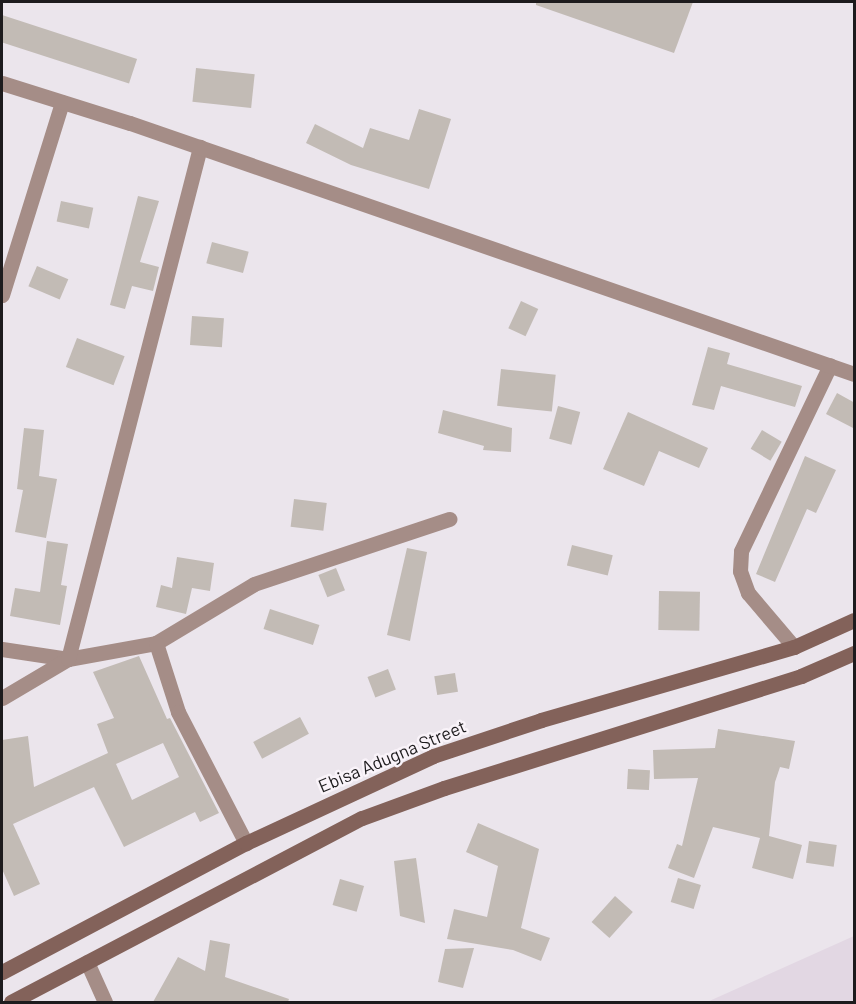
<!DOCTYPE html>
<html>
<head>
<meta charset="utf-8">
<style>
  body { margin:0 }
  #map { position:relative; width:856px; height:1004px; overflow:hidden; background:#ebe5ec; font-family:Barlow,sans-serif }
  div>[style] { position:absolute }
  .built>* { inset:0; background:#e2d7e3 }
  .building>* { inset:0; background:#c2bbb5; transform-origin:0 0 }
  .minor>* { height:15px; margin:-7.5px; padding:0 7.5px; transform-origin:7.5px; border-radius:7.5px; background:#a58d87 }
  .tertiary>* { height:15px; margin:-7.5px; padding:0 7.5px; transform-origin:7.5px; border-radius:7.5px; background:#a58d87 }
  .secondary>* { height:15px; margin:-7.5px; padding:0 7.5px; transform-origin:7.5px; border-radius:7.5px; background:#83625a }
  span { translate:-50% -50%; white-space:nowrap; text-align:center; line-height:1.15; -webkit-text-stroke:5px #f9f3f9; paint-order:stroke }
  .street-label { font-size:18px; color:#1d1b1d }
  .frame { position:absolute; inset:0; border:3px solid #1d1b1d; pointer-events:none }
</style>
</head>
<body>
<div id="map">
  <div class="built">
    <div style="clip-path:polygon(854px 936px,854px 1002px,707px 1002px)"></div>
  </div>
  <div class="building">
    <div style="clip-path:polygon(536px 2px,693px 2px,674px 53px,536px 5px)"></div>
    <div style="left:2px;top:15px;width:142px;height:26px;rotate:18deg"></div>
    <div style="left:196px;top:68px;width:59px;height:34px;rotate:6deg"></div>
    <div style="clip-path:polygon(419px 109px,451px 119px,429px 189px,351px 165px,306px 143px,315px 124px,363px 148px,370px 128px,409px 140px)"></div>
    <div style="clip-path:polygon(138px 196px,159px 201px,140px 262px,159px 267px,153px 291px,132px 286px,125px 309px,110px 305px)"></div>
    <div style="left:61px;top:201px;width:33px;height:21px;rotate:12deg"></div>
    <div style="left:212px;top:242px;width:38px;height:22px;rotate:15deg"></div>
    <div style="left:37px;top:266px;width:34px;height:22px;rotate:23deg"></div>
    <div style="left:521px;top:301px;width:19px;height:30px;rotate:25deg"></div>
    <div style="left:192px;top:316px;width:32px;height:29px;rotate:4deg"></div>
    <div style="left:77px;top:338px;width:51px;height:31px;rotate:21deg"></div>
    <div style="clip-path:polygon(708px 347px,730px 353px,727px 364px,802px 386px,795px 407px,721px 386px,714px 410px,692px 405px)"></div>
    <div style="left:501px;top:369px;width:55px;height:37px;rotate:6deg"></div>
    <div style="clip-path:polygon(837px 393px,855px 403px,855px 429px,826px 414px)"></div>
    <div style="left:558px;top:406px;width:23px;height:34px;rotate:15deg"></div>
    <div style="clip-path:polygon(443px 410px,512px 428px,511px 452px,483px 450px,484px 446px,438px 433px)"></div>
    <div style="clip-path:polygon(628px 412px,708px 448px,699px 468px,659px 451px,644px 486px,603px 469px)"></div>
    <div style="clip-path:polygon(24px 428px,44px 430px,39px 476px,57px 479px,46px 538px,15px 532px,23px 490px,17px 489px)"></div>
    <div style="left:762px;top:430px;width:23px;height:22px;rotate:31deg"></div>
    <div style="clip-path:polygon(805px 456px,836px 470px,816px 513px,807px 509px,775px 582px,756px 574px)"></div>
    <div style="left:294px;top:499px;width:33px;height:28px;rotate:7deg"></div>
    <div style="clip-path:polygon(47px 541px,68px 544px,61px 585px,67px 586px,60px 625px,10px 616px,15px 588px,40px 592px)"></div>
    <div style="left:572px;top:545px;width:42px;height:21px;rotate:14deg"></div>
    <div style="clip-path:polygon(407px 548px,427px 552px,410px 641px,387px 635px)"></div>
    <div style="clip-path:polygon(177px 557px,214px 563px,210px 591px,192px 588px,186px 614px,156px 607px,161px 585px,172px 588px)"></div>
    <div style="left:336px;top:568px;width:24px;height:19px;rotate:68deg"></div>
    <div style="left:659px;top:591px;width:41px;height:39px;rotate:1deg"></div>
    <div style="left:270px;top:609px;width:52px;height:21px;rotate:18deg"></div>
    <div style="clip-path:polygon(evenodd,139px 656px,167px 719px,170px 718px,219px 813px,200px 822px,195px 812px,124px 847px,94px 787px,13px 824px,40px 884px,14px 896px,2px 869px,2px 740px,28px 736px,34px 787px,108px 753px,97px 724px,114px 718px,93px 672px,139px 656px,163px 743px,179px 777px,132px 800px,116px 764px,163px 743px)"></div>
    <div style="left:388px;top:669px;width:22px;height:22px;rotate:69deg"></div>
    <div style="left:455px;top:673px;width:19px;height:21px;rotate:81deg"></div>
    <div style="left:300px;top:717px;width:19px;height:53px;rotate:62deg"></div>
    <div style="clip-path:polygon(718px 729px,795px 741px,789px 769px,780px 767px,775px 782px,769px 836px,802px 845px,793px 879px,752px 868px,760px 838px,713px 827px,694px 878px,668px 868px,677px 844px,682px 846px,698px 778px,654px 779px,653px 750px,715px 748px)"></div>
    <div style="left:628px;top:769px;width:22px;height:20px;rotate:3deg"></div>
    <div style="clip-path:polygon(478px 823px,539px 849px,521px 928px,550px 938px,541px 961px,513px 950px,447px 939px,454px 909px,487px 917px,498px 866px,466px 852px)"></div>
    <div style="left:809px;top:841px;width:28px;height:22px;rotate:8deg"></div>
    <div style="clip-path:polygon(416px 858px,425px 923px,400px 916px,394px 861px)"></div>
    <div style="left:678px;top:878px;width:24px;height:25px;rotate:17deg"></div>
    <div style="left:340px;top:879px;width:25px;height:27px;rotate:16deg"></div>
    <div style="left:615px;top:896px;width:24px;height:35px;rotate:42deg"></div>
    <div style="clip-path:polygon(210px 940px,230px 944px,225px 977px,289px 999px,288px 1002px,153px 1002px,178px 957px,205px 971px)"></div>
    <div style="clip-path:polygon(474px 948px,463px 988px,438px 982px,445px 949px)"></div>
  </div>
  <div class="minor">
    <div style="left:2px;top:295px;width:202px;rotate:-72.7deg"></div>
    <div style="left:156px;top:643px;width:114px;rotate:-31deg"></div>
    <div style="left:254px;top:584px;width:206px;rotate:-18.4deg"></div>
    <div style="left:794px;top:647px;width:71px;rotate:-130.4deg"></div>
    <div style="left:748px;top:593px;width:23px;rotate:-110deg"></div>
    <div style="left:740px;top:571px;width:20px;rotate:-87deg"></div>
    <div style="left:741px;top:551px;width:206px;rotate:-64.4deg"></div>
    <div style="left:2px;top:649px;width:67px;rotate:8.6deg"></div>
    <div style="left:68px;top:659px;width:89px;rotate:-10.3deg"></div>
    <div style="left:156px;top:643px;width:72px;rotate:72.3deg"></div>
    <div style="left:178px;top:712px;width:148px;rotate:62.6deg"></div>
    <div style="left:2px;top:698px;width:77px;rotate:-30.6deg"></div>
    <div style="left:68px;top:659px;width:529px;rotate:-75.54deg"></div>
    <div style="left:87px;top:962px;width:44px;rotate:65.8deg"></div>
  </div>
  <div class="tertiary">
    <div style="left:2px;top:83px;width:134px;rotate:17.4deg"></div>
    <div style="left:130px;top:123px;width:766px;rotate:19.12deg"></div>
  </div>
  <div class="secondary">
    <div style="left:2px;top:972px;width:276px;rotate:-27.9deg"></div>
    <div style="left:246px;top:843px;width:206px;rotate:-24.9deg"></div>
    <div style="left:433px;top:756px;width:114px;rotate:-18.4deg"></div>
    <div style="left:541px;top:720px;width:263px;rotate:-16.1deg"></div>
    <div style="left:794px;top:647px;width:66px;rotate:-24.2deg"></div>
    <div style="left:11px;top:1002px;width:396px;rotate:-27.7deg"></div>
    <div style="left:362px;top:818px;width:87px;rotate:-20.1deg"></div>
    <div style="left:444px;top:788px;width:374px;rotate:-17.4deg"></div>
    <div style="left:801px;top:676px;width:58px;rotate:-23.5deg"></div>
  </div>
  <div class="street-label">
    <span style="left:392px;top:756px;rotate:-23deg">Ebisa Adugna Street</span>
  </div>
  <div class="frame"></div>
</div>
</body>
</html>
